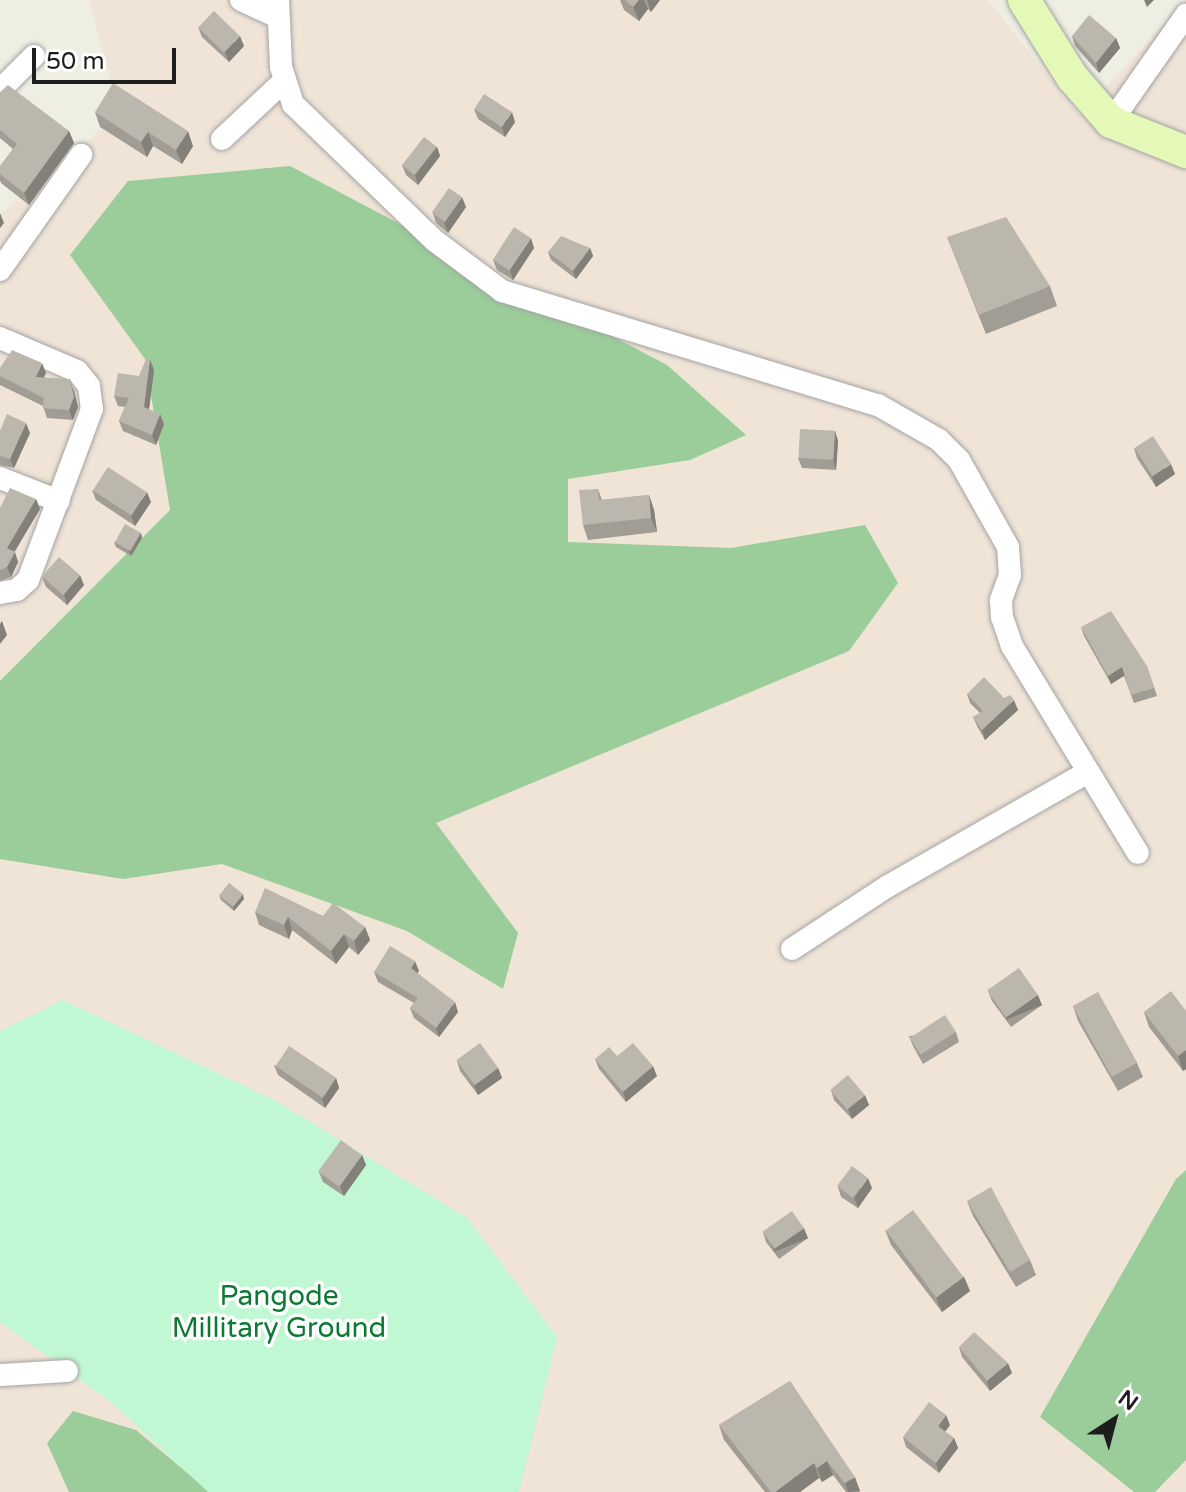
<!DOCTYPE html>
<html>
<head>
<meta charset="utf-8">
<style>
  body { margin:0 }
  #map { position:relative; width:1186px; height:1492px; overflow:hidden; background:#eeeee3; font-family:"Varela Round",sans-serif }
  div>[style] { position:absolute }
  .military>* { inset:0; background:#f0e4d7 }
  .forest>* { inset:0; background:#9acd99 }
  .park>* { inset:0; background:#c0f8d4 }
  .roads { filter:drop-shadow(0 0 2px #a4a4a4) drop-shadow(0 0 2px #a4a4a4) }
  .street>* { height:22px; margin:-11px; padding:0 11px; transform-origin:11px; border-radius:11px; background:#fff }
  .secondary>* { height:32px; margin:-16px; padding:0 16px; transform-origin:16px; border-radius:16px; background:#e4f8b7 }
  .wall>* { inset:0; background:#a19d95 }
  .shaded-wall>* { inset:0; background:#838079; transform-origin:0 0 }
  .building>* { inset:0; background:#bbb7ad; transform-origin:0 0 }
  span { translate:-50% -50%; white-space:nowrap; text-align:center; line-height:1.15; -webkit-text-stroke:7px #fff; paint-order:stroke }
  .park-label { font-size:28px; color:#0d7a33 }
  .north { position:absolute; left:1074px; top:1380px; width:80px; height:80px; -webkit-text-stroke:6px #fff; paint-order:stroke; rotate:36deg; font-size:22px; font-weight:700; line-height:32px; text-align:center; color:#1d1d1d }
  .north::after { content:''; display:block; margin:auto; width:28px; height:36px; background:#1d1d1d; clip-path:polygon(50% 0,100% 100%,50% 72%,0 100%) }
  .scale { position:absolute; left:32px; top:48px; width:144px; height:36px; box-sizing:border-box; border:4px solid #1d1d1d; border-top:0; padding-left:10px; font-size:24px; line-height:28px; white-space:nowrap; color:#1d1d1d; -webkit-text-stroke:6px #fff; paint-order:stroke }
</style>
</head>
<body>
<div id="map">
  <div class="military">
    <div style="clip-path:polygon(89px 0,988px 0,1080px 116px,1186px 0,1186px 1492px,0 1492px,0 215px,119px 114px)"></div>
  </div>
  <div class="forest">
    <div style="clip-path:polygon(290px 166px,667px 365px,746px 435px,690px 460px,568px 479px,568px 542px,731px 548px,865px 525px,898px 583px,849px 651px,436px 823px,518px 933px,503px 989px,407px 931px,222px 864px,123px 879px,0 859px,0 681px,170px 510px,145px 359px,70px 255px,128px 181px)"></div>
    <div style="clip-path:polygon(1186px 1170px,1186px 1460px,1155px 1492px,1134px 1492px,1040px 1417px,1176px 1179px)"></div>
    <div style="clip-path:polygon(73px 1411px,136px 1430px,210px 1492px,69px 1492px,47px 1443px)"></div>
  </div>
  <div class="park">
    <div style="clip-path:polygon(63px 1000px,276px 1101px,467px 1218px,557px 1337px,519px 1492px,208px 1492px,112px 1403px,0 1322px,0 1031px)"></div>
  </div>
  <div class="roads">
    <div class="street">
      <div style="left:241px;top:0;width:41px;rotate:24.7deg"></div>
      <div style="left:278px;top:0;width:67px;rotate:87.4deg"></div>
      <div style="left:281px;top:67px;width:39px;rotate:72deg"></div>
      <div style="left:293px;top:104px;width:197px;rotate:44deg"></div>
      <div style="left:435px;top:241px;width:84px;rotate:36.7deg"></div>
      <div style="left:502px;top:291px;width:393px;rotate:16.9deg"></div>
      <div style="left:878px;top:405px;width:70px;rotate:29.8deg"></div>
      <div style="left:939px;top:440px;width:28px;rotate:45deg"></div>
      <div style="left:959px;top:460px;width:100px;rotate:60.6deg"></div>
      <div style="left:1008px;top:547px;width:28px;rotate:86deg"></div>
      <div style="left:1010px;top:575px;width:27px;rotate:110deg"></div>
      <div style="left:1001px;top:600px;width:17px;rotate:87deg"></div>
      <div style="left:1002px;top:617px;width:31px;rotate:71deg"></div>
      <div style="left:1012px;top:646px;width:242px;rotate:58.7deg"></div>
      <div style="left:0;top:90px;width:48px;rotate:-45deg"></div>
      <div style="left:1111px;top:122px;width:131px;rotate:-55deg"></div>
      <div style="left:222px;top:139px;width:86px;rotate:-43.1deg"></div>
      <div style="left:0;top:270px;width:141px;rotate:-54.8deg"></div>
      <div style="left:0;top:338px;width:84px;rotate:23.2deg"></div>
      <div style="left:77px;top:371px;width:19px;rotate:51deg"></div>
      <div style="left:89px;top:386px;width:23px;rotate:83deg"></div>
      <div style="left:92px;top:409px;width:183px;rotate:110.5deg"></div>
      <div style="left:28px;top:580px;width:15px;rotate:138deg"></div>
      <div style="left:17px;top:590px;width:17px;rotate:170deg"></div>
      <div style="left:0;top:478px;width:63px;rotate:21.3deg"></div>
      <div style="left:792px;top:949px;width:115px;rotate:-33.3deg"></div>
      <div style="left:888px;top:886px;width:230px;rotate:-29.7deg"></div>
      <div style="left:0;top:1375px;width:67px;rotate:-3.4deg"></div>
    </div>
    <div class="secondary">
      <div style="left:1024px;top:0;width:91px;rotate:58.1deg"></div>
      <div style="left:1072px;top:77px;width:60px;rotate:49.1deg"></div>
      <div style="left:1111px;top:122px;width:81px;rotate:21.8deg"></div>
    </div>
  </div>
  <div class="wall">
    <div style="clip-path:polygon(620px 0,660px 0,651px 12px,648px 9px,639px 21px,624px 10px)"></div>
    <div style="clip-path:polygon(198px 27px,244px 46px,229px 62px,202px 37px)"></div>
    <div style="clip-path:polygon(1072px 36px,1116px 38px,1120px 48px,1099px 73px,1075px 46px)"></div>
    <div style="clip-path:polygon(0 92px,69px 131px,74px 143px,29px 205px,1px 183px,0 180px,0 166px,13px 149px,0 138px)"></div>
    <div style="clip-path:polygon(474px 109px,515px 122px,505px 137px,478px 119px)"></div>
    <div style="clip-path:polygon(95px 112px,193px 146px,182px 164px,153px 146px,147px 157px,100px 127px)"></div>
    <div style="clip-path:polygon(437px 147px,440px 156px,418px 185px,406px 175px,402px 165px)"></div>
    <div style="clip-path:polygon(466px 207px,448px 233px,436px 223px,433px 213px)"></div>
    <div style="clip-path:polygon(947px 237px,1050px 286px,1057px 306px,986px 334px)"></div>
    <div style="clip-path:polygon(534px 248px,513px 280px,497px 270px,493px 260px)"></div>
    <div style="clip-path:polygon(590px 248px,593px 256px,576px 279px,551px 260px,548px 252px)"></div>
    <div style="clip-path:polygon(150px 360px,154px 370px,149px 409px,164px 424px,156px 445px,123px 431px,119px 421px,125px 407px,118px 406px,114px 396px,139px 376px)"></div>
    <div style="clip-path:polygon(0 368px,46px 373px,44px 377px,74px 389px,78px 407px,73px 420px,47px 418px,43px 406px,0 385px)"></div>
    <div style="clip-path:polygon(0 431px,30px 433px,14px 468px,0 465px)"></div>
    <div style="clip-path:polygon(835px 431px,838px 441px,836px 470px,802px 468px,798px 458px)"></div>
    <div style="clip-path:polygon(1134px 448px,1175px 474px,1156px 487px,1137px 458px)"></div>
    <div style="clip-path:polygon(598px 489px,602px 500px,649px 495px,654px 510px,657px 532px,588px 540px,583px 525px)"></div>
    <div style="clip-path:polygon(92px 490px,151px 502px,135px 526px,96px 500px)"></div>
    <div style="clip-path:polygon(36px 499px,40px 509px,14px 551px,18px 562px,11px 577px,0 581px,0 508px)"></div>
    <div style="clip-path:polygon(141px 533px,142px 538px,131px 556px,116px 547px,114px 542px)"></div>
    <div style="clip-path:polygon(42px 577px,84px 585px,67px 605px,46px 587px)"></div>
    <div style="clip-path:polygon(1081px 627px,1147px 666px,1157px 696px,1134px 703px,1124px 676px,1111px 684px,1084px 636px)"></div>
    <div style="clip-path:polygon(967px 694px,1004px 698px,1018px 710px,985px 740px,977px 726px,973px 717px,980px 713px,970px 703px)"></div>
    <div style="clip-path:polygon(219px 895px,244px 899px,234px 911px,221px 900px)"></div>
    <div style="clip-path:polygon(255px 912px,323px 916px,365px 927px,370px 940px,358px 955px,349px 947px,336px 964px,292px 930px,289px 939px,259px 925px)"></div>
    <div style="clip-path:polygon(419px 971px,417px 973px,458px 1012px,439px 1037px,414px 1018px,410px 1008px,414px 1003px,378px 982px,374px 972px)"></div>
    <div style="clip-path:polygon(988px 991px,1042px 1005px,1011px 1027px,992px 1001px)"></div>
    <div style="clip-path:polygon(1073px 1006px,1137px 1063px,1143px 1077px,1118px 1091px,1078px 1021px)"></div>
    <div style="clip-path:polygon(1186px 1011px,1186px 1069px,1183px 1071px,1149px 1027px,1144px 1012px)"></div>
    <div style="clip-path:polygon(956px 1032px,959px 1042px,923px 1064px,913px 1046px,909px 1036px)"></div>
    <div style="clip-path:polygon(617px 1056px,657px 1076px,626px 1102px,599px 1069px,595px 1059px)"></div>
    <div style="clip-path:polygon(457px 1061px,498px 1068px,502px 1078px,478px 1095px,460px 1071px)"></div>
    <div style="clip-path:polygon(274px 1065px,336px 1078px,339px 1088px,325px 1108px,278px 1075px)"></div>
    <div style="clip-path:polygon(831px 1090px,869px 1105px,852px 1119px,834px 1100px)"></div>
    <div style="clip-path:polygon(362px 1155px,366px 1165px,344px 1196px,323px 1182px,319px 1172px)"></div>
    <div style="clip-path:polygon(838px 1187px,872px 1188px,858px 1208px,841px 1197px)"></div>
    <div style="clip-path:polygon(967px 1201px,1030px 1260px,1036px 1275px,1016px 1287px,973px 1216px)"></div>
    <div style="clip-path:polygon(885px 1230px,964px 1277px,970px 1291px,942px 1312px,891px 1245px)"></div>
    <div style="clip-path:polygon(763px 1232px,808px 1238px,779px 1259px,766px 1242px)"></div>
    <div style="clip-path:polygon(959px 1347px,1012px 1373px,990px 1391px,962px 1357px)"></div>
    <div style="clip-path:polygon(790px 1381px,860px 1491px,859px 1492px,846px 1492px,833px 1475px,822px 1482px,819px 1478px,800px 1492px,765px 1492px,724px 1440px,719px 1425px)"></div>
    <div style="clip-path:polygon(950px 1425px,945px 1432px,954px 1438px,958px 1448px,939px 1473px,906px 1447px,903px 1437px)"></div>
  </div>
  <div class="shaded-wall">
    <div style="clip-path:polygon(639px 0,644px 0,648px 9px,639px 21px,633px 7px)"></div>
    <div style="clip-path:polygon(647px 0,660px 0,651px 12px)"></div>
    <div style="clip-path:polygon(1144px 0,1154px 0,1147px 7px)"></div>
    <div style="clip-path:polygon(240px 36px,244px 46px,229px 62px,225px 52px)"></div>
    <div style="clip-path:polygon(1116px 38px,1120px 48px,1099px 73px,1096px 63px)"></div>
    <div style="clip-path:polygon(512px 112px,515px 122px,505px 137px,502px 127px)"></div>
    <div style="clip-path:polygon(69px 131px,74px 143px,29px 205px,24px 193px)"></div>
    <div style="clip-path:polygon(188px 131px,193px 146px,182px 164px,176px 150px)"></div>
    <div style="clip-path:polygon(148px 132px,153px 146px,147px 157px,141px 142px)"></div>
    <div style="clip-path:polygon(437px 147px,440px 156px,418px 185px,415px 175px)"></div>
    <div style="clip-path:polygon(462px 197px,466px 207px,448px 233px,444px 223px)"></div>
    <div style="clip-path:polygon(0 213px,4px 223px,0 228px)"></div>
    <div style="clip-path:polygon(531px 238px,534px 248px,513px 280px,510px 270px)"></div>
    <div style="clip-path:polygon(590px 248px,593px 256px,576px 279px,573px 271px)"></div>
    <div style="clip-path:polygon(150px 360px,154px 370px,148px 417px,144px 407px)"></div>
    <div style="clip-path:polygon(42px 363px,46px 373px,39px 387px,36px 377px)"></div>
    <div style="clip-path:polygon(70px 379px,78px 407px,73px 420px,69px 410px)"></div>
    <div style="clip-path:polygon(160px 414px,164px 424px,156px 445px,152px 435px)"></div>
    <div style="clip-path:polygon(26px 423px,30px 433px,14px 468px,10px 459px)"></div>
    <div style="clip-path:polygon(835px 431px,838px 441px,836px 470px,833px 460px)"></div>
    <div style="clip-path:polygon(1171px 464px,1175px 474px,1156px 487px,1152px 477px)"></div>
    <div style="clip-path:polygon(147px 492px,151px 502px,135px 526px,131px 516px)"></div>
    <div style="clip-path:polygon(649px 495px,654px 510px,657px 532px,651px 518px)"></div>
    <div style="clip-path:polygon(36px 499px,40px 509px,11px 558px,7px 548px)"></div>
    <div style="clip-path:polygon(141px 533px,142px 538px,131px 556px,129px 551px)"></div>
    <div style="clip-path:polygon(15px 552px,18px 562px,11px 577px,7px 567px)"></div>
    <div style="clip-path:polygon(80px 575px,84px 585px,67px 605px,64px 595px)"></div>
    <div style="clip-path:polygon(2px 621px,7px 635px,0 644px,0 624px)"></div>
    <div style="clip-path:polygon(1122px 667px,1125px 675px,1111px 684px,1108px 676px)"></div>
    <div style="clip-path:polygon(1014px 700px,1018px 710px,985px 740px,982px 730px)"></div>
    <div style="clip-path:polygon(243px 894px,244px 899px,234px 911px,233px 906px)"></div>
    <div style="clip-path:polygon(288px 917px,292px 930px,289px 939px,284px 925px)"></div>
    <div style="clip-path:polygon(365px 927px,370px 940px,358px 955px,354px 941px)"></div>
    <div style="clip-path:polygon(344px 934px,349px 947px,336px 964px,331px 951px)"></div>
    <div style="clip-path:polygon(415px 961px,419px 971px,414px 978px,411px 968px)"></div>
    <div style="left:1038px;top:995px;width:11px;height:38px;rotate:68deg"></div>
    <div style="clip-path:polygon(455px 1002px,458px 1012px,439px 1037px,436px 1028px)"></div>
    <div style="clip-path:polygon(1186px 1050px,1186px 1069px,1183px 1071px,1178px 1056px)"></div>
    <div style="clip-path:polygon(653px 1066px,657px 1076px,626px 1102px,623px 1092px)"></div>
    <div style="clip-path:polygon(498px 1068px,502px 1078px,478px 1095px,474px 1085px)"></div>
    <div style="clip-path:polygon(336px 1078px,339px 1088px,325px 1108px,322px 1099px)"></div>
    <div style="clip-path:polygon(865px 1095px,869px 1105px,852px 1119px,848px 1109px)"></div>
    <div style="clip-path:polygon(362px 1155px,366px 1165px,344px 1196px,340px 1186px)"></div>
    <div style="clip-path:polygon(868px 1178px,872px 1188px,858px 1208px,854px 1198px)"></div>
    <div style="left:804px;top:1228px;width:11px;height:36px;rotate:68deg"></div>
    <div style="clip-path:polygon(964px 1277px,970px 1291px,942px 1312px,936px 1297px)"></div>
    <div style="clip-path:polygon(1008px 1363px,1012px 1373px,990px 1391px,987px 1381px)"></div>
    <div style="clip-path:polygon(946px 1415px,950px 1425px,942px 1436px,938px 1426px)"></div>
    <div style="clip-path:polygon(954px 1438px,958px 1448px,939px 1473px,936px 1463px)"></div>
    <div style="clip-path:polygon(827px 1461px,833px 1475px,822px 1482px,817px 1468px)"></div>
    <div style="clip-path:polygon(814px 1463px,819px 1478px,800px 1492px,775px 1492px)"></div>
    <div style="clip-path:polygon(855px 1477px,860px 1491px,848px 1492px,845px 1483px)"></div>
  </div>
  <div class="building">
    <div style="clip-path:polygon(625px 0,639px 0,633px 7px)"></div>
    <div style="left:214px;top:11px;width:36px;height:23px;rotate:44deg"></div>
    <div style="clip-path:polygon(1089px 15px,1116px 38px,1096px 63px,1072px 36px)"></div>
    <div style="clip-path:polygon(113px 83px,188px 131px,176px 150px,148px 132px,141px 142px,95px 112px)"></div>
    <div style="clip-path:polygon(8px 85px,69px 131px,24px 193px,0 174px,0 166px,17px 144px,0 130px,0 92px)"></div>
    <div style="left:484px;top:94px;width:33px;height:18px;rotate:33deg"></div>
    <div style="left:424px;top:137px;width:16px;height:36px;rotate:38deg"></div>
    <div style="left:449px;top:188px;width:16px;height:30px;rotate:35deg"></div>
    <div style="clip-path:polygon(1006px 217px,1050px 286px,979px 315px,947px 237px)"></div>
    <div style="left:514px;top:227px;width:20px;height:39px;rotate:33deg"></div>
    <div style="clip-path:polygon(561px 236px,590px 248px,573px 271px,548px 252px)"></div>
    <div style="clip-path:polygon(12px 350px,42px 363px,36px 377px,70px 379px,74px 397px,69px 410px,43px 408px,44px 398px,0 376px,0 368px)"></div>
    <div style="clip-path:polygon(146px 359px,150px 360px,144px 407px,160px 414px,152px 435px,119px 421px,129px 398px,114px 396px,118px 373px,139px 376px)"></div>
    <div style="clip-path:polygon(7px 414px,26px 423px,10px 459px,0 456px,0 431px)"></div>
    <div style="left:800px;top:429px;width:35px;height:29px;rotate:3deg"></div>
    <div style="left:1153px;top:436px;width:33px;height:22px;rotate:57deg"></div>
    <div style="left:108px;top:467px;width:46px;height:28px;rotate:33deg"></div>
    <div style="clip-path:polygon(10px 488px,36px 499px,7px 548px,15px 552px,7px 567px,0 570px,0 508px)"></div>
    <div style="clip-path:polygon(598px 489px,599px 500px,649px 495px,651px 518px,583px 525px,579px 490px)"></div>
    <div style="left:125px;top:524px;width:18px;height:21px;rotate:29deg"></div>
    <div style="left:59px;top:557px;width:28px;height:26px;rotate:41deg"></div>
    <div style="clip-path:polygon(1111px 611px,1147px 666px,1154px 688px,1131px 695px,1122px 667px,1108px 676px,1081px 627px)"></div>
    <div style="clip-path:polygon(984px 677px,1004px 698px,1010px 695px,1014px 700px,982px 730px,973px 717px,983px 711px,967px 694px)"></div>
    <div style="left:229px;top:883px;width:18px;height:16px;rotate:38deg"></div>
    <div style="clip-path:polygon(265px 888px,323px 916px,333px 903px,365px 927px,354px 941px,344px 934px,331px 951px,288px 917px,284px 925px,255px 912px)"></div>
    <div style="clip-path:polygon(390px 946px,415px 961px,411px 968px,455px 1002px,436px 1028px,410px 1008px,418px 998px,374px 972px)"></div>
    <div style="left:1019px;top:968px;width:33px;height:39px;rotate:55deg"></div>
    <div style="clip-path:polygon(1171px 991px,1186px 1011px,1186px 1050px,1178px 1056px,1144px 1012px)"></div>
    <div style="left:1098px;top:992px;width:81px;height:29px;rotate:61deg"></div>
    <div style="left:945px;top:1015px;width:20px;height:42px;rotate:57deg"></div>
    <div style="left:480px;top:1043px;width:31px;height:29px;rotate:54deg"></div>
    <div style="clip-path:polygon(633px 1043px,653px 1066px,623px 1092px,595px 1059px,609px 1047px,617px 1056px)"></div>
    <div style="left:289px;top:1046px;width:57px;height:24px;rotate:34deg"></div>
    <div style="left:848px;top:1075px;width:26px;height:23px;rotate:50deg"></div>
    <div style="left:341px;top:1140px;width:26px;height:39px;rotate:36deg"></div>
    <div style="left:852px;top:1166px;width:20px;height:25px;rotate:37deg"></div>
    <div style="clip-path:polygon(991px 1187px,1030px 1260px,1010px 1272px,967px 1201px)"></div>
    <div style="left:913px;top:1210px;width:84px;height:34px;rotate:53deg"></div>
    <div style="left:792px;top:1211px;width:21px;height:36px;rotate:55deg"></div>
    <div style="clip-path:polygon(974px 1332px,1008px 1363px,987px 1381px,959px 1347px)"></div>
    <div style="clip-path:polygon(790px 1381px,855px 1477px,845px 1483px,827px 1461px,817px 1468px,814px 1463px,775px 1492px,771px 1492px,719px 1425px)"></div>
    <div style="clip-path:polygon(929px 1402px,946px 1415px,938px 1426px,954px 1438px,936px 1463px,903px 1437px)"></div>
  </div>
  <div class="park-label">
    <span style="left:279px;top:1312px">Pangode<br>Millitary Ground</span>
  </div>
  <div class="north">N</div>
  <div class="scale">50 m</div>
</div>
</body>
</html>
